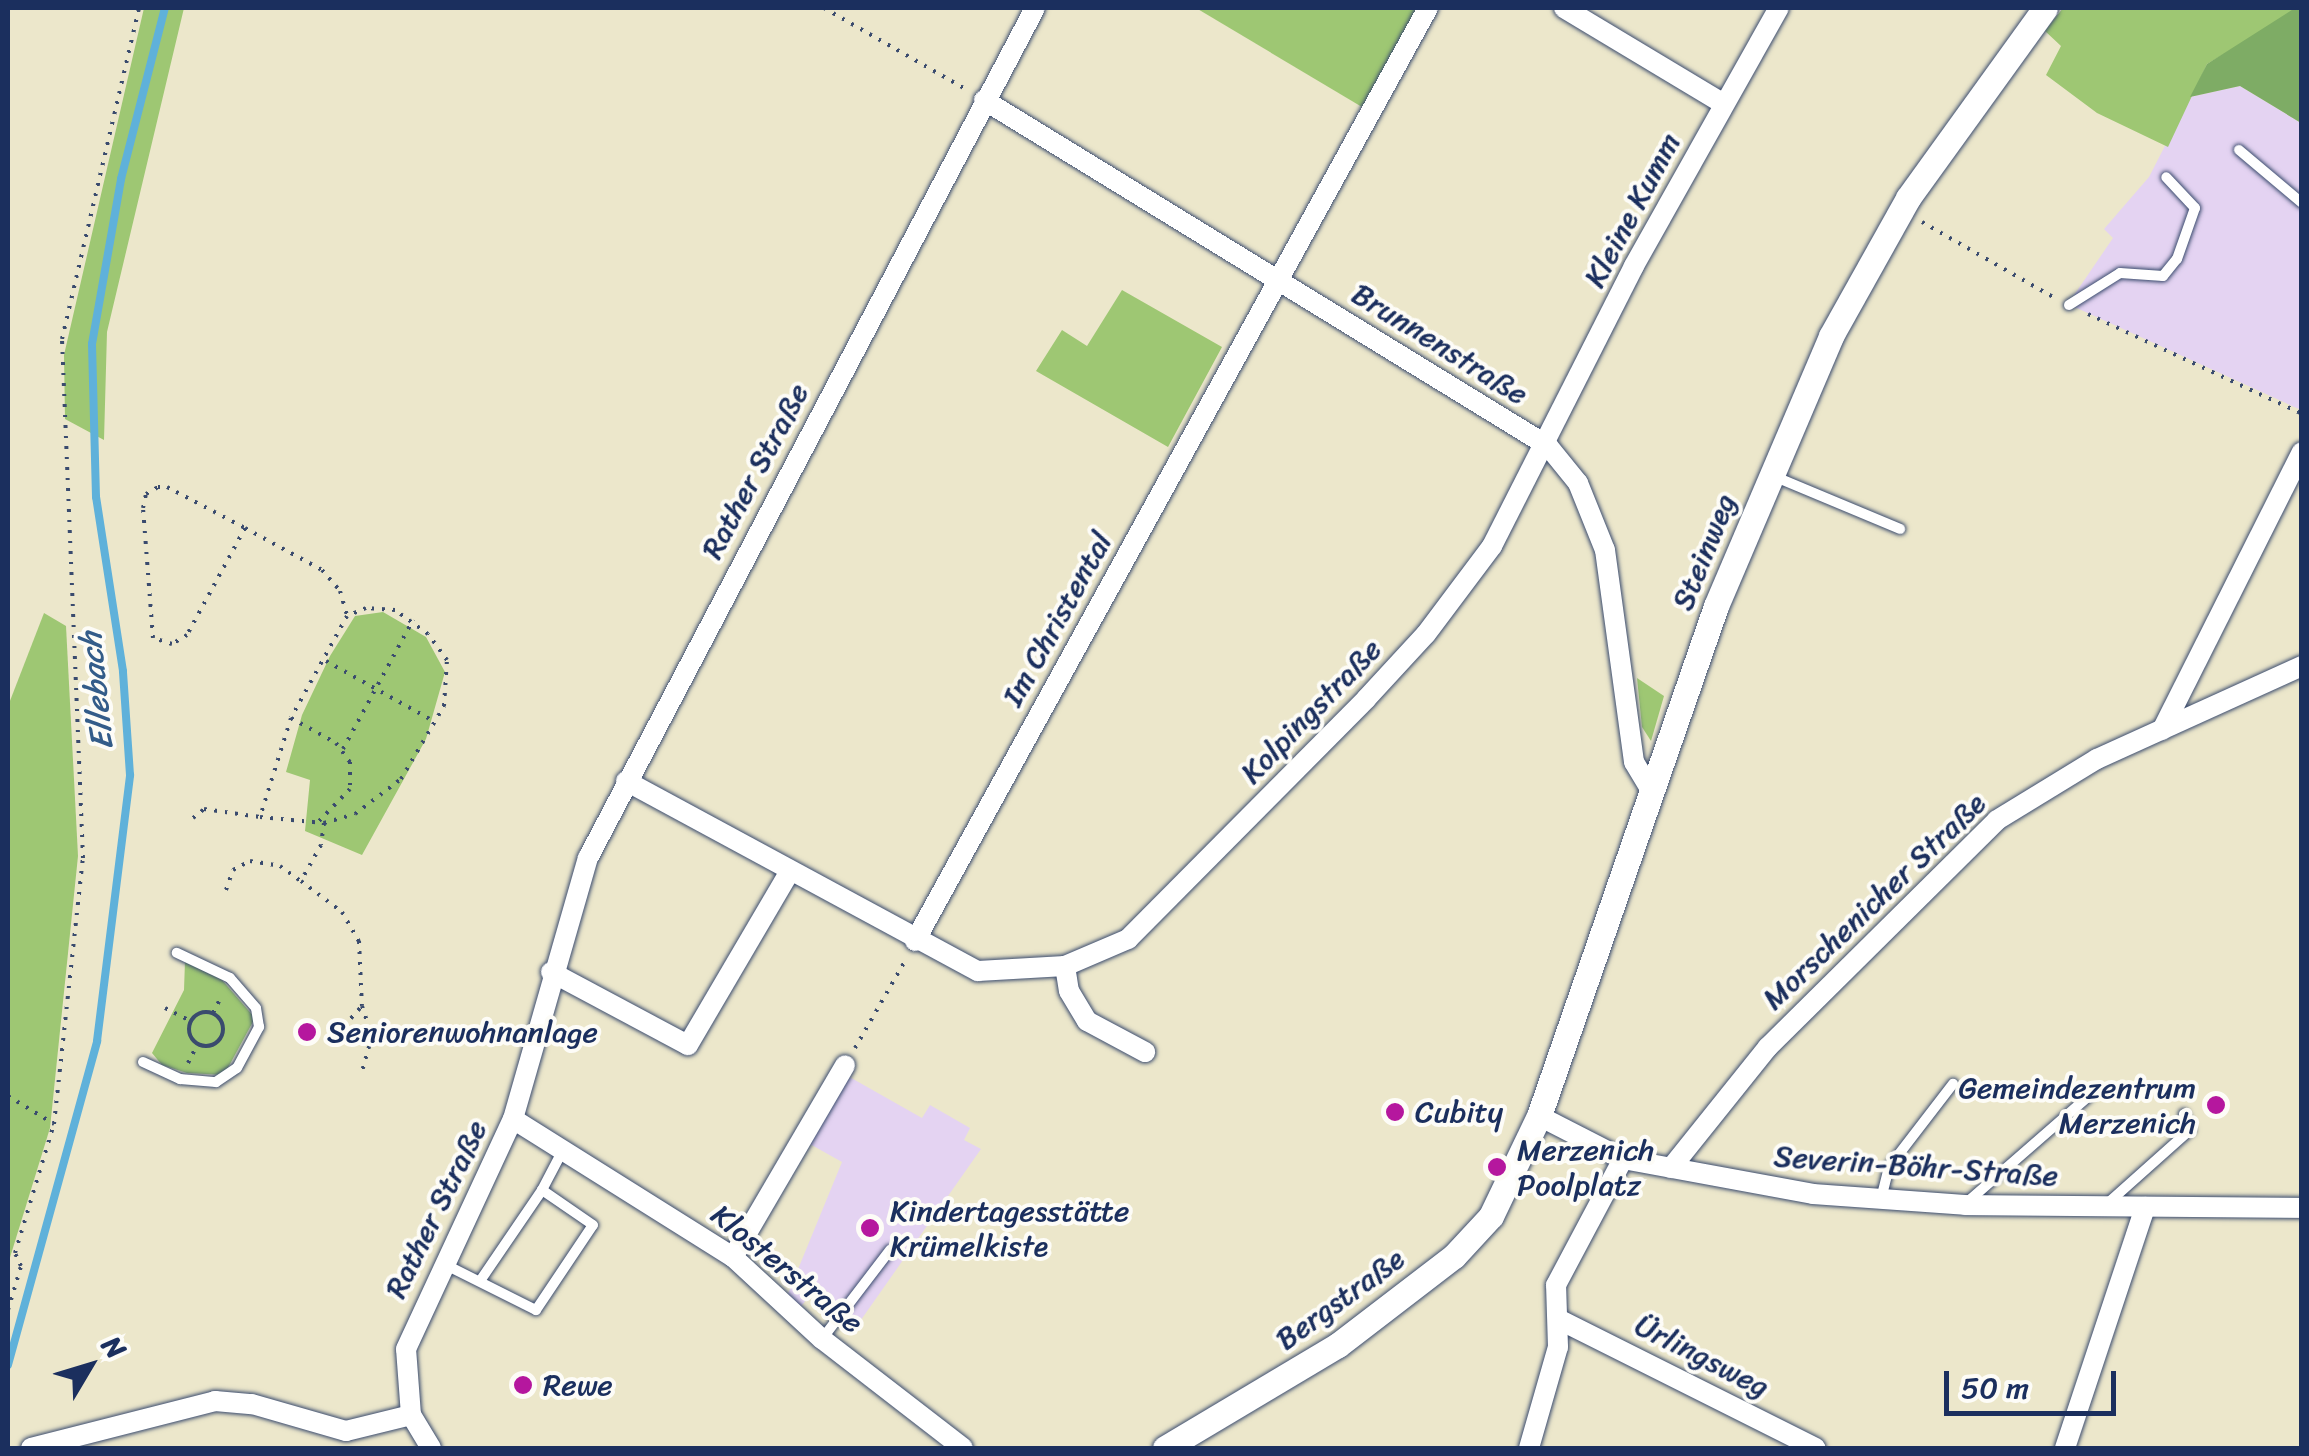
<!DOCTYPE html>
<html>
<head>
<meta charset="utf-8">
<style>
  body { margin:0 }
  #map { position:relative; width:2309px; height:1456px; overflow:hidden; background:#ece7cb; font-family:Sriracha,sans-serif }
  div>[style] { position:absolute }
  .built>* { inset:0; background:#e4d3f2 }
  .green>* { inset:0; background:#9ec773 }
  .forest>* { inset:0; background:#7eac65 }
  .stream>* { height:8px; margin:-4px; padding:0 4px; transform-origin:4px; border-radius:4px; background:#5fb1da }
  .path>* { height:4px; margin-top:-2px; transform-origin:0; background:repeating-linear-gradient(90deg,#3a4b6e 0 2.5px,transparent 0 10.5px) }
  .path>.ring { margin:-2px; padding:0; box-sizing:content-box; background:none; border:4px solid #3a4b6e; border-radius:50% }
  .roads { filter:drop-shadow(0 0 2px #3a4b6e) drop-shadow(0 0 2px #3a4b6e) }
  .service>* { height:10px; margin:-5px; padding:0 5px; transform-origin:5px; border-radius:5px; background:#fff }
  .minor>* { height:20px; margin:-10px; padding:0 10px; transform-origin:10px; border-radius:10px; background:#fff }
  .tertiary>* { height:25px; margin:-12.5px; padding:0 12.5px; transform-origin:12.5px; border-radius:12.5px; background:#fff }
  .dots>* { width:28px; height:28px; translate:-50% -50%; box-sizing:border-box; border:5px solid #fdfcf7; border-radius:50% }
  span { translate:-50% -50%; white-space:nowrap; text-align:center; line-height:1.15; -webkit-text-stroke:8px #fdfcf7; paint-order:stroke }
  .street-label { font-size:30px; color:#1b2f5e }
  .poi-label { font-size:30px; color:#1b2f5e }
  .left { translate:0 -50%; text-align:left }
  .right { translate:-100% -50%; text-align:right }
  .water-label { font-size:32px; color:#335c89; font-style:italic }
  .frame { position:absolute; inset:0; border:10px solid #1b2f5e; pointer-events:none }
  .north { position:absolute; left:40px; top:1316px; width:100px; height:100px; -webkit-text-stroke:8px #fdfcf7; paint-order:stroke; rotate:52deg; font-size:28px; font-weight:700; line-height:40px; text-align:center; color:#1b2f5e }
  .north::after { content:''; display:block; margin:auto; width:35px; height:45px; background:#1b2f5e; clip-path:polygon(50% 0,100% 100%,50% 72%,0 100%) }
  .scale { position:absolute; left:1944px; top:1371px; width:172px; height:45px; box-sizing:border-box; border:5px solid #1b2f5e; border-top:0; padding-left:12px; font-size:30px; line-height:35px; white-space:nowrap; color:#1b2f5e; -webkit-text-stroke:8px #fdfcf7; paint-order:stroke }
</style>
</head>
<body>
<div id="map">
  <div class="built">
    <div style="clip-path:polygon(2240px 86px,2301px 123px,2301px 410px,2068px 304px,2113px 238px,2104px 229px,2149px 177px,2190px 97px)"></div>
    <div style="clip-path:polygon(846px 1075px,922px 1118px,930px 1105px,970px 1128px,964px 1140px,981px 1149px,856px 1327px,810px 1295px,799px 1309px,787px 1296px,842px 1162px,808px 1143px)"></div>
  </div>
  <div class="green">
    <div style="clip-path:polygon(144px 8px,184px 8px,107px 332px,104px 440px,65px 419px,64px 355px)"></div>
    <div style="clip-path:polygon(1196px 8px,1418px 8px,1362px 107px)"></div>
    <div style="clip-path:polygon(2063px 8px,2301px 8px,2207px 64px,2168px 147px,2097px 113px,2046px 75px,2061px 46px,2045px 31px)"></div>
    <div style="clip-path:polygon(1122px 290px,1222px 347px,1168px 447px,1036px 371px,1062px 330px,1087px 346px)"></div>
    <div style="clip-path:polygon(383px 612px,426px 637px,445px 672px,426px 739px,362px 855px,305px 831px,310px 780px,286px 772px,302px 715px,330px 656px,355px 616px)"></div>
    <div style="clip-path:polygon(44px 613px,66px 626px,78px 856px,50px 1128px,8px 1264px,8px 706px)"></div>
    <div style="clip-path:polygon(1637px 678px,1664px 696px,1651px 741px,1642px 727px)"></div>
    <div style="clip-path:polygon(185px 961px,222px 980px,255px 1018px,224px 1075px,187px 1073px,162px 1065px,152px 1053px,184px 990px)"></div>
  </div>
  <div class="forest">
    <div style="clip-path:polygon(2295px 8px,2301px 8px,2301px 123px,2240px 86px,2190px 97px,2207px 64px)"></div>
  </div>
  <div class="stream">
    <div style="left:8px;top:1365px;width:336px;rotate:-74.6deg"></div>
    <div style="left:97px;top:1041px;width:268px;rotate:-82.9deg"></div>
    <div style="left:130px;top:775px;width:104px;rotate:-93.9deg"></div>
    <div style="left:123px;top:671px;width:176px;rotate:-98.8deg"></div>
    <div style="left:96px;top:497px;width:153px;rotate:-91.5deg"></div>
    <div style="left:92px;top:344px;width:168px;rotate:-80deg"></div>
    <div style="left:121px;top:179px;width:177px;rotate:-75.6deg"></div>
  </div>
  <div class="path">
    <div style="left:824px;top:8px;width:165px;rotate:29.8deg"></div>
    <div style="left:1922px;top:222px;width:151px;rotate:29.8deg"></div>
    <div style="left:2088px;top:314px;width:236px;rotate:25deg"></div>
    <div style="left:245px;top:528px;width:122px;rotate:118.5deg"></div>
    <div style="left:187px;top:635px;width:17px;rotate:149deg"></div>
    <div style="left:172px;top:644px;width:20px;rotate:-162deg"></div>
    <div style="left:153px;top:638px;width:130px;rotate:-94.4deg"></div>
    <div style="left:143px;top:508px;width:14px;rotate:-78deg"></div>
    <div style="left:146px;top:494px;width:14px;rotate:-30deg"></div>
    <div style="left:158px;top:487px;width:9px"></div>
    <div style="left:167px;top:487px;width:88px;rotate:27.7deg"></div>
    <div style="left:245px;top:528px;width:88px;rotate:28.6deg"></div>
    <div style="left:322px;top:570px;width:28px;rotate:49deg"></div>
    <div style="left:340px;top:591px;width:26px;rotate:74deg"></div>
    <div style="left:326px;top:661px;width:125px;rotate:29.2deg"></div>
    <div style="left:291px;top:718px;width:51px;rotate:29.1deg"></div>
    <div style="left:336px;top:743px;width:24px;rotate:54deg"></div>
    <div style="left:350px;top:762px;width:27px;rotate:90deg"></div>
    <div style="left:350px;top:789px;width:46px;rotate:134.1deg"></div>
    <div style="left:343px;top:749px;width:147px;rotate:-61.5deg"></div>
    <div style="left:193px;top:818px;width:14px;rotate:-39deg"></div>
    <div style="left:204px;top:809px;width:57px;rotate:8.1deg"></div>
    <div style="left:324px;top:823px;width:32px;rotate:-16deg"></div>
    <div style="left:355px;top:814px;width:58px;rotate:-37.3deg"></div>
    <div style="left:401px;top:779px;width:85px;rotate:-59.5deg"></div>
    <div style="left:444px;top:706px;width:46px;rotate:-86.3deg"></div>
    <div style="left:447px;top:660px;width:32px;rotate:-126deg"></div>
    <div style="left:428px;top:634px;width:41px;rotate:-144deg"></div>
    <div style="left:395px;top:610px;width:29px;rotate:-176deg"></div>
    <div style="left:366px;top:608px;width:21px;rotate:157deg"></div>
    <div style="left:347px;top:616px;width:116px;rotate:118.8deg"></div>
    <div style="left:291px;top:718px;width:104px;rotate:107.4deg"></div>
    <div style="left:260px;top:817px;width:64px;rotate:5.4deg"></div>
    <div style="left:324px;top:823px;width:22px;rotate:98deg"></div>
    <div style="left:321px;top:845px;width:41px;rotate:119.1deg"></div>
    <div style="left:301px;top:881px;width:51px;rotate:37.1deg"></div>
    <div style="left:342px;top:912px;width:34px;rotate:60deg"></div>
    <div style="left:359px;top:941px;width:65px;rotate:87.4deg"></div>
    <div style="left:362px;top:1006px;width:32px;rotate:72deg"></div>
    <div style="left:372px;top:1036px;width:41px;rotate:105.8deg"></div>
    <div style="left:226px;top:890px;width:21px;rotate:-71deg"></div>
    <div style="left:233px;top:870px;width:19px;rotate:-28deg"></div>
    <div style="left:250px;top:861px;width:30px;rotate:9deg"></div>
    <div style="left:280px;top:866px;width:26px;rotate:36deg"></div>
    <div style="left:165px;top:1008px;width:28px;rotate:27deg"></div>
    <div class="ring" style="left:189px;top:1012px;width:30px;height:30px"></div>
    <div style="left:213px;top:1013px;width:20px;rotate:-63deg"></div>
    <div style="left:344px;top:1026px;width:27px;rotate:-48deg"></div>
    <div style="left:855px;top:1048px;width:100px;rotate:-60.1deg"></div>
    <div style="left:188px;top:1063px;width:20px;rotate:-63deg"></div>
    <div style="left:8px;top:1096px;width:54px;rotate:31.3deg"></div>
    <div style="left:8px;top:1310px;width:46px;rotate:-73.5deg"></div>
    <div style="left:21px;top:1266px;width:14px;rotate:-115deg"></div>
    <div style="left:15px;top:1253px;width:135px;rotate:-73.2deg"></div>
    <div style="left:54px;top:1124px;width:268px;rotate:-83.8deg"></div>
    <div style="left:83px;top:858px;width:519px;rotate:-92.32deg"></div>
    <div style="left:62px;top:339px;width:340px;rotate:-76.9deg"></div>
  </div>
  <div class="roads">
    <div class="service">
      <div style="left:2239px;top:150px;width:82px;rotate:40.1deg"></div>
      <div style="left:2069px;top:305px;width:60px;rotate:-32.1deg"></div>
      <div style="left:2120px;top:273px;width:43px;rotate:4deg"></div>
      <div style="left:2163px;top:276px;width:22px;rotate:-51deg"></div>
      <div style="left:2177px;top:259px;width:54px;rotate:-70.6deg"></div>
      <div style="left:2195px;top:208px;width:42px;rotate:-133.1deg"></div>
      <div style="left:1771px;top:475px;width:140px;rotate:22.7deg"></div>
      <div style="left:143px;top:1062px;width:41px;rotate:24.7deg"></div>
      <div style="left:180px;top:1079px;width:36px;rotate:5deg"></div>
      <div style="left:216px;top:1082px;width:25px;rotate:-34deg"></div>
      <div style="left:237px;top:1068px;width:47px;rotate:-61.8deg"></div>
      <div style="left:259px;top:1027px;width:19px;rotate:-99deg"></div>
      <div style="left:256px;top:1008px;width:40px;rotate:-131deg"></div>
      <div style="left:230px;top:978px;width:59px;rotate:-154.7deg"></div>
      <div style="left:1881px;top:1199px;width:33px;rotate:-76deg"></div>
      <div style="left:1889px;top:1167px;width:105px;rotate:-52.4deg"></div>
      <div style="left:2108px;top:1203px;width:110px;rotate:-41.7deg"></div>
      <div style="left:2190px;top:1130px;width:17px;rotate:-111deg"></div>
      <div style="left:1965px;top:1204px;width:164px;rotate:-41.1deg"></div>
      <div style="left:444px;top:1264px;width:103px;rotate:26.6deg"></div>
      <div style="left:536px;top:1310px;width:102px;rotate:-56.2deg"></div>
      <div style="left:593px;top:1225px;width:62px;rotate:-145.5deg"></div>
      <div style="left:542px;top:1190px;width:45px;rotate:-62.3deg"></div>
      <div style="left:480px;top:1281px;width:110px;rotate:-55.7deg"></div>
      <div style="left:822px;top:1339px;width:112px;rotate:-52.6deg"></div>
    </div>
    <div class="minor">
      <div style="left:1564px;top:8px;width:184px;rotate:31deg"></div>
      <div style="left:984px;top:100px;width:662px;rotate:31.53deg"></div>
      <div style="left:1548px;top:446px;width:48px;rotate:51deg"></div>
      <div style="left:1578px;top:483px;width:72px;rotate:68.1deg"></div>
      <div style="left:1605px;top:550px;width:214px;rotate:82.2deg"></div>
      <div style="left:1634px;top:762px;width:35px;rotate:59deg"></div>
      <div style="left:2162px;top:730px;width:311px;rotate:-63.3deg"></div>
      <div style="left:626px;top:781px;width:400px;rotate:28.4deg"></div>
      <div style="left:978px;top:971px;width:87px;rotate:-3.3deg"></div>
      <div style="left:1065px;top:966px;width:69px;rotate:-23.2deg"></div>
      <div style="left:1128px;top:939px;width:338px;rotate:-45.2deg"></div>
      <div style="left:1366px;top:699px;width:88px;rotate:-47.3deg"></div>
      <div style="left:1426px;top:634px;width:110px;rotate:-53.1deg"></div>
      <div style="left:1492px;top:546px;width:314px;rotate:-63.1deg"></div>
      <div style="left:1634px;top:266px;width:296px;rotate:-60.7deg"></div>
      <div style="left:915px;top:941px;width:1065px;rotate:-61.2deg"></div>
      <div style="left:1065px;top:966px;width:25px;rotate:81deg"></div>
      <div style="left:1069px;top:991px;width:35px;rotate:59deg"></div>
      <div style="left:1087px;top:1021px;width:66px;rotate:28.1deg"></div>
      <div style="left:551px;top:972px;width:155px;rotate:28.1deg"></div>
      <div style="left:688px;top:1045px;width:202px;rotate:-59.6deg"></div>
      <div style="left:1539px;top:1116px;width:94px;rotate:27.1deg"></div>
      <div style="left:1623px;top:1159px;width:193px;rotate:10.4deg"></div>
      <div style="left:1813px;top:1194px;width:152px;rotate:4.1deg"></div>
      <div style="left:1965px;top:1205px;width:337px;rotate:0.5deg"></div>
      <div style="left:513px;top:1119px;width:260px;rotate:32.1deg"></div>
      <div style="left:733px;top:1257px;width:121px;rotate:42.7deg"></div>
      <div style="left:822px;top:1339px;width:178px;rotate:37.7deg"></div>
      <div style="left:1671px;top:1168px;width:155px;rotate:-51.3deg"></div>
      <div style="left:1768px;top:1047px;width:322px;rotate:-44.7deg"></div>
      <div style="left:1997px;top:820px;width:117px;rotate:-31.4deg"></div>
      <div style="left:2097px;top:759px;width:225px;rotate:-24.4deg"></div>
      <div style="left:733px;top:1257px;width:222px;rotate:-59.7deg"></div>
      <div style="left:1558px;top:1319px;width:288px;rotate:26.6deg"></div>
      <div style="left:31px;top:1448px;width:190px;rotate:-14.3deg"></div>
      <div style="left:215px;top:1401px;width:37px;rotate:5deg"></div>
      <div style="left:252px;top:1404px;width:98px;rotate:16deg"></div>
      <div style="left:346px;top:1431px;width:67px;rotate:-13.8deg"></div>
      <div style="left:431px;top:1448px;width:39px;rotate:-121deg"></div>
      <div style="left:411px;top:1415px;width:66px;rotate:-94.3deg"></div>
      <div style="left:406px;top:1349px;width:254px;rotate:-65.1deg"></div>
      <div style="left:513px;top:1119px;width:272px;rotate:-74deg"></div>
      <div style="left:588px;top:858px;width:960px;rotate:-62.26deg"></div>
      <div style="left:1529px;top:1448px;width:105px;rotate:-74deg"></div>
      <div style="left:1558px;top:1347px;width:62px;rotate:-91.8deg"></div>
      <div style="left:1556px;top:1285px;width:143px;rotate:-62deg"></div>
      <div style="left:2065px;top:1448px;width:254px;rotate:-71.6deg"></div>
    </div>
    <div class="tertiary">
      <div style="left:1165px;top:1448px;width:201px;rotate:-30.8deg"></div>
      <div style="left:1338px;top:1345px;width:146px;rotate:-37.5deg"></div>
      <div style="left:1454px;top:1256px;width:54px;rotate:-47.2deg"></div>
      <div style="left:1491px;top:1216px;width:111px;rotate:-64.4deg"></div>
      <div style="left:1539px;top:1116px;width:540px;rotate:-70.86deg"></div>
      <div style="left:1716px;top:606px;width:293px;rotate:-66.9deg"></div>
      <div style="left:1831px;top:336px;width:158px;rotate:-60.8deg"></div>
      <div style="left:1908px;top:198px;width:234px;rotate:-54.2deg"></div>
    </div>
  </div>
  <div class="dots">
    <div style="left:307px;top:1032px;background:#b5179e"></div>
    <div style="left:2216px;top:1105px;background:#b5179e"></div>
    <div style="left:1395px;top:1112px;background:#b5179e"></div>
    <div style="left:1497px;top:1167px;background:#b5179e"></div>
    <div style="left:870px;top:1228px;background:#b5179e"></div>
    <div style="left:523px;top:1385px;background:#b5179e"></div>
  </div>
  <div class="street-label">
    <span style="left:1632px;top:210px;rotate:-62deg">Kleine Kumm</span>
    <span style="left:1440px;top:344px;rotate:32deg">Brunnenstraße</span>
    <span style="left:755px;top:471px;rotate:-62deg">Rather Straße</span>
    <span style="left:1704px;top:552px;rotate:-68deg">Steinweg</span>
    <span style="left:1057px;top:619px;rotate:-61deg">Im Christental</span>
    <span style="left:1311px;top:711px;rotate:-46deg">Kolpingstraße</span>
    <span style="left:1874px;top:901px;rotate:-44deg">Morschenicher Straße</span>
    <span style="left:1916px;top:1166px;rotate:4deg">Severin-Böhr-Straße</span>
    <span style="left:436px;top:1209px;rotate:-64deg">Rather Straße</span>
    <span style="left:787px;top:1269px;rotate:39deg">Klosterstraße</span>
    <span style="left:1340px;top:1299px;rotate:-36deg">Bergstraße</span>
    <span style="left:1702px;top:1356px;rotate:27deg">Ürlingsweg</span>
  </div>
  <div class="poi-label">
    <span class="left" style="left:327px;top:1032px">Seniorenwohnanlage</span>
    <span class="right" style="left:2196px;top:1105px">Gemeindezentrum<br>Merzenich</span>
    <span class="left" style="left:1415px;top:1112px">Cubity</span>
    <span class="left" style="left:1517px;top:1167px">Merzenich<br>Poolplatz</span>
    <span class="left" style="left:890px;top:1228px">Kindertagesstätte<br>Krümelkiste</span>
    <span class="left" style="left:543px;top:1385px">Rewe</span>
  </div>
  <div class="water-label">
    <span style="left:97px;top:691px;rotate:-96deg">Ellebach</span>
  </div>
  <div class="frame"></div>
  <div class="north">N</div>
  <div class="scale">50 m</div>
</div>
</body>
</html>
